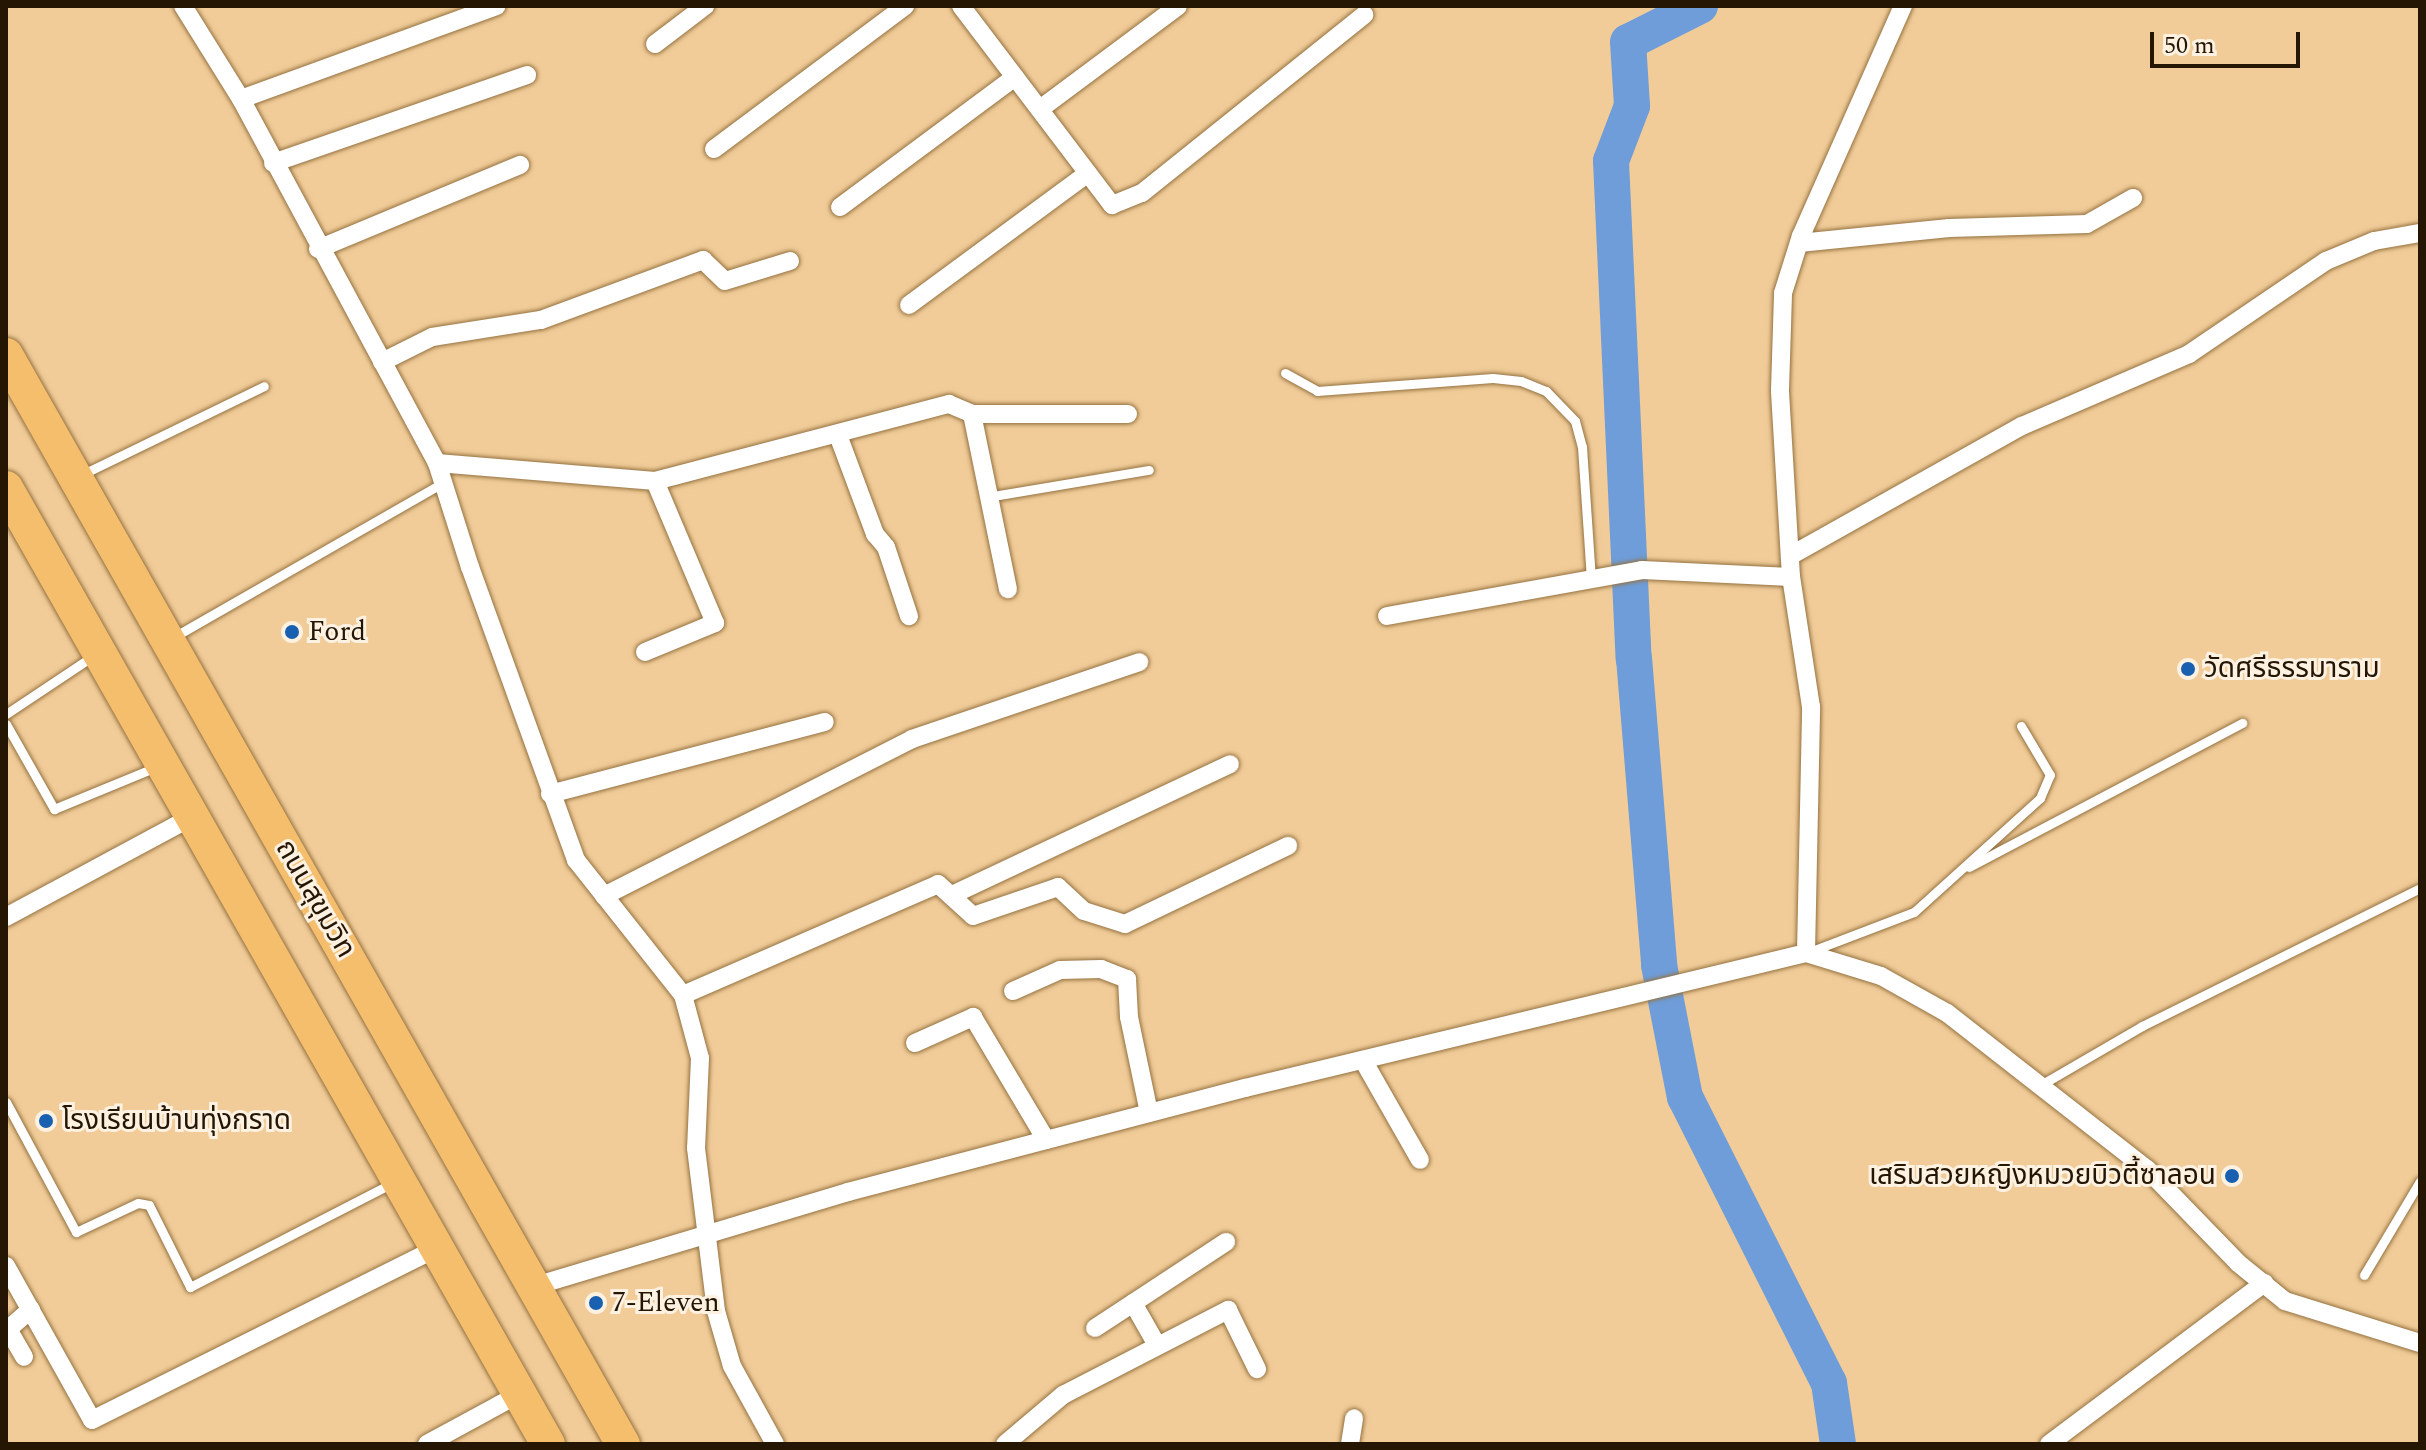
<!DOCTYPE html>
<html>
<head>
<meta charset="utf-8">
<style>
  body { margin:0 }
  #map { position:relative; width:2426px; height:1450px; overflow:hidden; background:#f1cc98; font-family:Spectral,"Noto Sans Thai",serif }
  div>[style] { position:absolute }
  .river>* { height:36px; margin:-18px; padding:0 18px; transform-origin:18px; border-radius:18px; background:#6e9dd9 }
  .roads { filter:drop-shadow(0 0 2px #947241) drop-shadow(0 0 2px #947241) }
  .lane>* { height:9px; margin:-4.5px; padding:0 4.5px; transform-origin:4.5px; border-radius:4.5px; background:#fff }
  .street>* { height:18px; margin:-9px; padding:0 9px; transform-origin:9px; border-radius:9px; background:#fff }
  .highway>* { height:34px; margin:-17px; padding:0 17px; transform-origin:17px; border-radius:17px; background:#f5be6d }
  .dots>* { width:22px; height:22px; translate:-50% -50%; box-sizing:border-box; border:4px solid #fdf1e2; border-radius:50% }
  span { translate:-50% -50%; white-space:nowrap; text-align:center; line-height:1.15; -webkit-text-stroke:6px #fdf1e2; paint-order:stroke }
  .poi-label { font-size:28px; color:#241603 }
  .left { translate:0 -50%; text-align:left }
  .right { translate:-100% -50%; text-align:right }
  .street-label { font-size:28px; color:#241603 }
  .frame { position:absolute; inset:0; border:8px solid #241603; pointer-events:none }
  .scale { position:absolute; left:2150px; top:32px; width:150px; height:36px; box-sizing:border-box; border:4px solid #241603; border-top:0; padding-left:10px; font-size:24px; line-height:28px; white-space:nowrap; color:#241603; -webkit-text-stroke:6px #fdf1e2; paint-order:stroke }
</style>
</head>
<body>
<div id="map">
  <div class="river">
    <div style="left:1700px;top:6px;width:80px;rotate:153.4deg"></div>
    <div style="left:1628px;top:42px;width:64px;rotate:86.4deg"></div>
    <div style="left:1632px;top:106px;width:59px;rotate:110.9deg"></div>
    <div style="left:1611px;top:161px;width:498px;rotate:87.4deg"></div>
    <div style="left:1634px;top:658px;width:308px;rotate:85.3deg"></div>
    <div style="left:1659px;top:965px;width:135px;rotate:78.9deg"></div>
    <div style="left:1685px;top:1097px;width:320px;rotate:63.3deg"></div>
    <div style="left:1829px;top:1383px;width:62px;rotate:81.6deg"></div>
  </div>
  <div class="roads">
    <div class="lane">
      <div style="left:1285px;top:373px;width:37px;rotate:29deg"></div>
      <div style="left:1317px;top:391px;width:176px;rotate:-4.2deg"></div>
      <div style="left:1493px;top:378px;width:28px;rotate:6deg"></div>
      <div style="left:1521px;top:381px;width:27px;rotate:22deg"></div>
      <div style="left:1546px;top:391px;width:42px;rotate:46deg"></div>
      <div style="left:1575px;top:421px;width:27px;rotate:75deg"></div>
      <div style="left:1582px;top:447px;width:133px;rotate:86.1deg"></div>
      <div style="left:83px;top:474px;width:201px;rotate:-25.9deg"></div>
      <div style="left:987px;top:497px;width:164px;rotate:-9.5deg"></div>
      <div style="left:172px;top:638px;width:312px;rotate:-29.8deg"></div>
      <div style="left:6px;top:714px;width:105px;rotate:-33.7deg"></div>
      <div style="left:6px;top:724px;width:98px;rotate:60.5deg"></div>
      <div style="left:54px;top:809px;width:110px;rotate:-22.4deg"></div>
      <div style="left:1969px;top:867px;width:309px;rotate:-27.8deg"></div>
      <div style="left:1809px;top:952px;width:112px;rotate:-20.9deg"></div>
      <div style="left:1914px;top:912px;width:170px;rotate:-42.1deg"></div>
      <div style="left:2040px;top:798px;width:25px;rotate:-67deg"></div>
      <div style="left:2050px;top:775px;width:57px;rotate:-120.6deg"></div>
      <div style="left:2039px;top:1086px;width:119px;rotate:-30.2deg"></div>
      <div style="left:2142px;top:1026px;width:310px;rotate:-26.4deg"></div>
      <div style="left:6px;top:1102px;width:148px;rotate:61.7deg"></div>
      <div style="left:76px;top:1232px;width:68px;rotate:-25.1deg"></div>
      <div style="left:138px;top:1203px;width:11px;rotate:10deg"></div>
      <div style="left:149px;top:1205px;width:92px;rotate:63.4deg"></div>
      <div style="left:190px;top:1287px;width:227px;rotate:-27.2deg"></div>
      <div style="left:2364px;top:1275px;width:109px;rotate:-59.2deg"></div>
    </div>
    <div class="street">
      <div style="left:183px;top:6px;width:110px;rotate:58.1deg"></div>
      <div style="left:241px;top:99px;width:413px;rotate:61.7deg"></div>
      <div style="left:437px;top:463px;width:109px;rotate:72.4deg"></div>
      <div style="left:470px;top:567px;width:312px;rotate:70.1deg"></div>
      <div style="left:576px;top:860px;width:172px;rotate:51.6deg"></div>
      <div style="left:683px;top:995px;width:65px;rotate:74.9deg"></div>
      <div style="left:700px;top:1058px;width:90px;rotate:92.5deg"></div>
      <div style="left:696px;top:1148px;width:164px;rotate:83deg"></div>
      <div style="left:716px;top:1311px;width:57px;rotate:73.8deg"></div>
      <div style="left:732px;top:1366px;width:89px;rotate:61.1deg"></div>
      <div style="left:961px;top:6px;width:250px;rotate:52.8deg"></div>
      <div style="left:1112px;top:205px;width:32px;rotate:-22deg"></div>
      <div style="left:1142px;top:193px;width:285px;rotate:-38.7deg"></div>
      <div style="left:655px;top:44px;width:63px;rotate:-37.2deg"></div>
      <div style="left:241px;top:99px;width:272px;rotate:-20deg"></div>
      <div style="left:1040px;top:109px;width:172px;rotate:-36.7deg"></div>
      <div style="left:714px;top:149px;width:239px;rotate:-36.8deg"></div>
      <div style="left:273px;top:163px;width:269px;rotate:-19.1deg"></div>
      <div style="left:840px;top:207px;width:218px;rotate:-36.6deg"></div>
      <div style="left:1799px;top:243px;width:151px;rotate:-5.7deg"></div>
      <div style="left:1949px;top:228px;width:138px;rotate:-1.7deg"></div>
      <div style="left:2087px;top:224px;width:53px;rotate:-29.5deg"></div>
      <div style="left:318px;top:249px;width:219px;rotate:-22.6deg"></div>
      <div style="left:909px;top:305px;width:222px;rotate:-36.4deg"></div>
      <div style="left:382px;top:362px;width:56px;rotate:-26.6deg"></div>
      <div style="left:432px;top:337px;width:110px;rotate:-8.9deg"></div>
      <div style="left:541px;top:320px;width:173px;rotate:-20.3deg"></div>
      <div style="left:703px;top:260px;width:30px;rotate:44deg"></div>
      <div style="left:725px;top:281px;width:68px;rotate:-17.1deg"></div>
      <div style="left:972px;top:414px;width:156px"></div>
      <div style="left:838px;top:435px;width:106px;rotate:69.5deg"></div>
      <div style="left:875px;top:534px;width:17px;rotate:50deg"></div>
      <div style="left:886px;top:547px;width:73px;rotate:71.6deg"></div>
      <div style="left:437px;top:463px;width:219px;rotate:4.7deg"></div>
      <div style="left:655px;top:481px;width:304px;rotate:-14.7deg"></div>
      <div style="left:949px;top:404px;width:25px;rotate:23deg"></div>
      <div style="left:972px;top:414px;width:179px;rotate:78.4deg"></div>
      <div style="left:1790px;top:556px;width:266px;rotate:-29.3deg"></div>
      <div style="left:2022px;top:426px;width:182px;rotate:-23.3deg"></div>
      <div style="left:2189px;top:354px;width:166px;rotate:-34.2deg"></div>
      <div style="left:2326px;top:261px;width:52px;rotate:-22.6deg"></div>
      <div style="left:2374px;top:241px;width:47px;rotate:-9.9deg"></div>
      <div style="left:1387px;top:616px;width:259px;rotate:-10.2deg"></div>
      <div style="left:1642px;top:570px;width:149px;rotate:2.7deg"></div>
      <div style="left:645px;top:652px;width:76px;rotate:-22.5deg"></div>
      <div style="left:715px;top:623px;width:154px;rotate:-112.9deg"></div>
      <div style="left:550px;top:794px;width:284px;rotate:-14.7deg"></div>
      <div style="left:954px;top:894px;width:305px;rotate:-25.2deg"></div>
      <div style="left:604px;top:896px;width:346px;rotate:-27deg"></div>
      <div style="left:912px;top:739px;width:240px;rotate:-18.7deg"></div>
      <div style="left:6px;top:917px;width:211px;rotate:-28.3deg"></div>
      <div style="left:1806px;top:953px;width:246px;rotate:-88.8deg"></div>
      <div style="left:1811px;top:707px;width:132px;rotate:-98.7deg"></div>
      <div style="left:1791px;top:577px;width:187px;rotate:-93.4deg"></div>
      <div style="left:1780px;top:390px;width:97px;rotate:-88.2deg"></div>
      <div style="left:1783px;top:293px;width:60px;rotate:-72.5deg"></div>
      <div style="left:1801px;top:236px;width:252px;rotate:-66.1deg"></div>
      <div style="left:1013px;top:991px;width:51px;rotate:-24.1deg"></div>
      <div style="left:1060px;top:970px;width:41px;rotate:-1.4deg"></div>
      <div style="left:1101px;top:969px;width:28px;rotate:21deg"></div>
      <div style="left:1127px;top:979px;width:38px;rotate:87deg"></div>
      <div style="left:1129px;top:1017px;width:98px;rotate:78.2deg"></div>
      <div style="left:683px;top:995px;width:278px;rotate:-23.5deg"></div>
      <div style="left:938px;top:884px;width:47px;rotate:42.4deg"></div>
      <div style="left:973px;top:916px;width:90px;rotate:-18.8deg"></div>
      <div style="left:1058px;top:887px;width:35px;rotate:43deg"></div>
      <div style="left:1084px;top:911px;width:43px;rotate:17.6deg"></div>
      <div style="left:1125px;top:924px;width:181px;rotate:-25.6deg"></div>
      <div style="left:915px;top:1043px;width:64px;rotate:-24.1deg"></div>
      <div style="left:973px;top:1017px;width:143px;rotate:59.3deg"></div>
      <div style="left:1363px;top:1060px;width:115px;rotate:60.3deg"></div>
      <div style="left:6px;top:1266px;width:176px;rotate:60.8deg"></div>
      <div style="left:92px;top:1420px;width:385px;rotate:-26.5deg"></div>
      <div style="left:535px;top:1286px;width:327px;rotate:-16.7deg"></div>
      <div style="left:848px;top:1192px;width:410px;rotate:-14.7deg"></div>
      <div style="left:1245px;top:1088px;width:577px;rotate:-13.53deg"></div>
      <div style="left:1806px;top:953px;width:78px;rotate:17deg"></div>
      <div style="left:1881px;top:976px;width:76px;rotate:29.3deg"></div>
      <div style="left:1947px;top:1013px;width:254px;rotate:38deg"></div>
      <div style="left:2147px;top:1169px;width:131px;rotate:45.9deg"></div>
      <div style="left:2238px;top:1263px;width:60px;rotate:39deg"></div>
      <div style="left:2285px;top:1301px;width:141px;rotate:17.3deg"></div>
      <div style="left:1133px;top:1303px;width:48px;rotate:60.3deg"></div>
      <div style="left:1095px;top:1328px;width:157px;rotate:-33.3deg"></div>
      <div style="left:8px;top:1329px;width:32px;rotate:60deg"></div>
      <div style="left:6px;top:1331px;width:33px;rotate:-41deg"></div>
      <div style="left:427px;top:1444px;width:105px;rotate:-28.5deg"></div>
      <div style="left:1005px;top:1444px;width:76px;rotate:-40.2deg"></div>
      <div style="left:1063px;top:1395px;width:186px;rotate:-27.3deg"></div>
      <div style="left:1228px;top:1310px;width:66px;rotate:63.8deg"></div>
      <div style="left:1350px;top:1444px;width:26px;rotate:-81deg"></div>
      <div style="left:2049px;top:1444px;width:269px;rotate:-36.8deg"></div>
    </div>
    <div class="highway">
      <div style="left:6px;top:355px;width:1252px;rotate:60.47deg"></div>
      <div style="left:6px;top:488px;width:1099px;rotate:60.45deg"></div>
    </div>
  </div>
  <div class="dots">
    <div style="left:292px;top:632px;background:#1a60b0"></div>
    <div style="left:2188px;top:669px;background:#1a60b0"></div>
    <div style="left:46px;top:1121px;background:#1a60b0"></div>
    <div style="left:2232px;top:1176px;background:#1a60b0"></div>
    <div style="left:596px;top:1303px;background:#1a60b0"></div>
  </div>
  <div class="poi-label">
    <span class="left" style="left:308px;top:632px">Ford</span>
    <span class="left" style="left:2204px;top:669px">วัดศรีธรรมาราม</span>
    <span class="left" style="left:62px;top:1121px">โรงเรียนบ้านทุ่งกราด</span>
    <span class="right" style="left:2216px;top:1176px">เสริมสวยหญิงหมวยบิวตี้ซาลอน</span>
    <span class="left" style="left:612px;top:1303px">7-Eleven</span>
  </div>
  <div class="street-label">
    <span style="left:315px;top:899px;rotate:60deg">ถนนสุขุมวิท</span>
  </div>
  <div class="frame"></div>
  <div class="scale">50 m</div>
</div>
</body>
</html>
